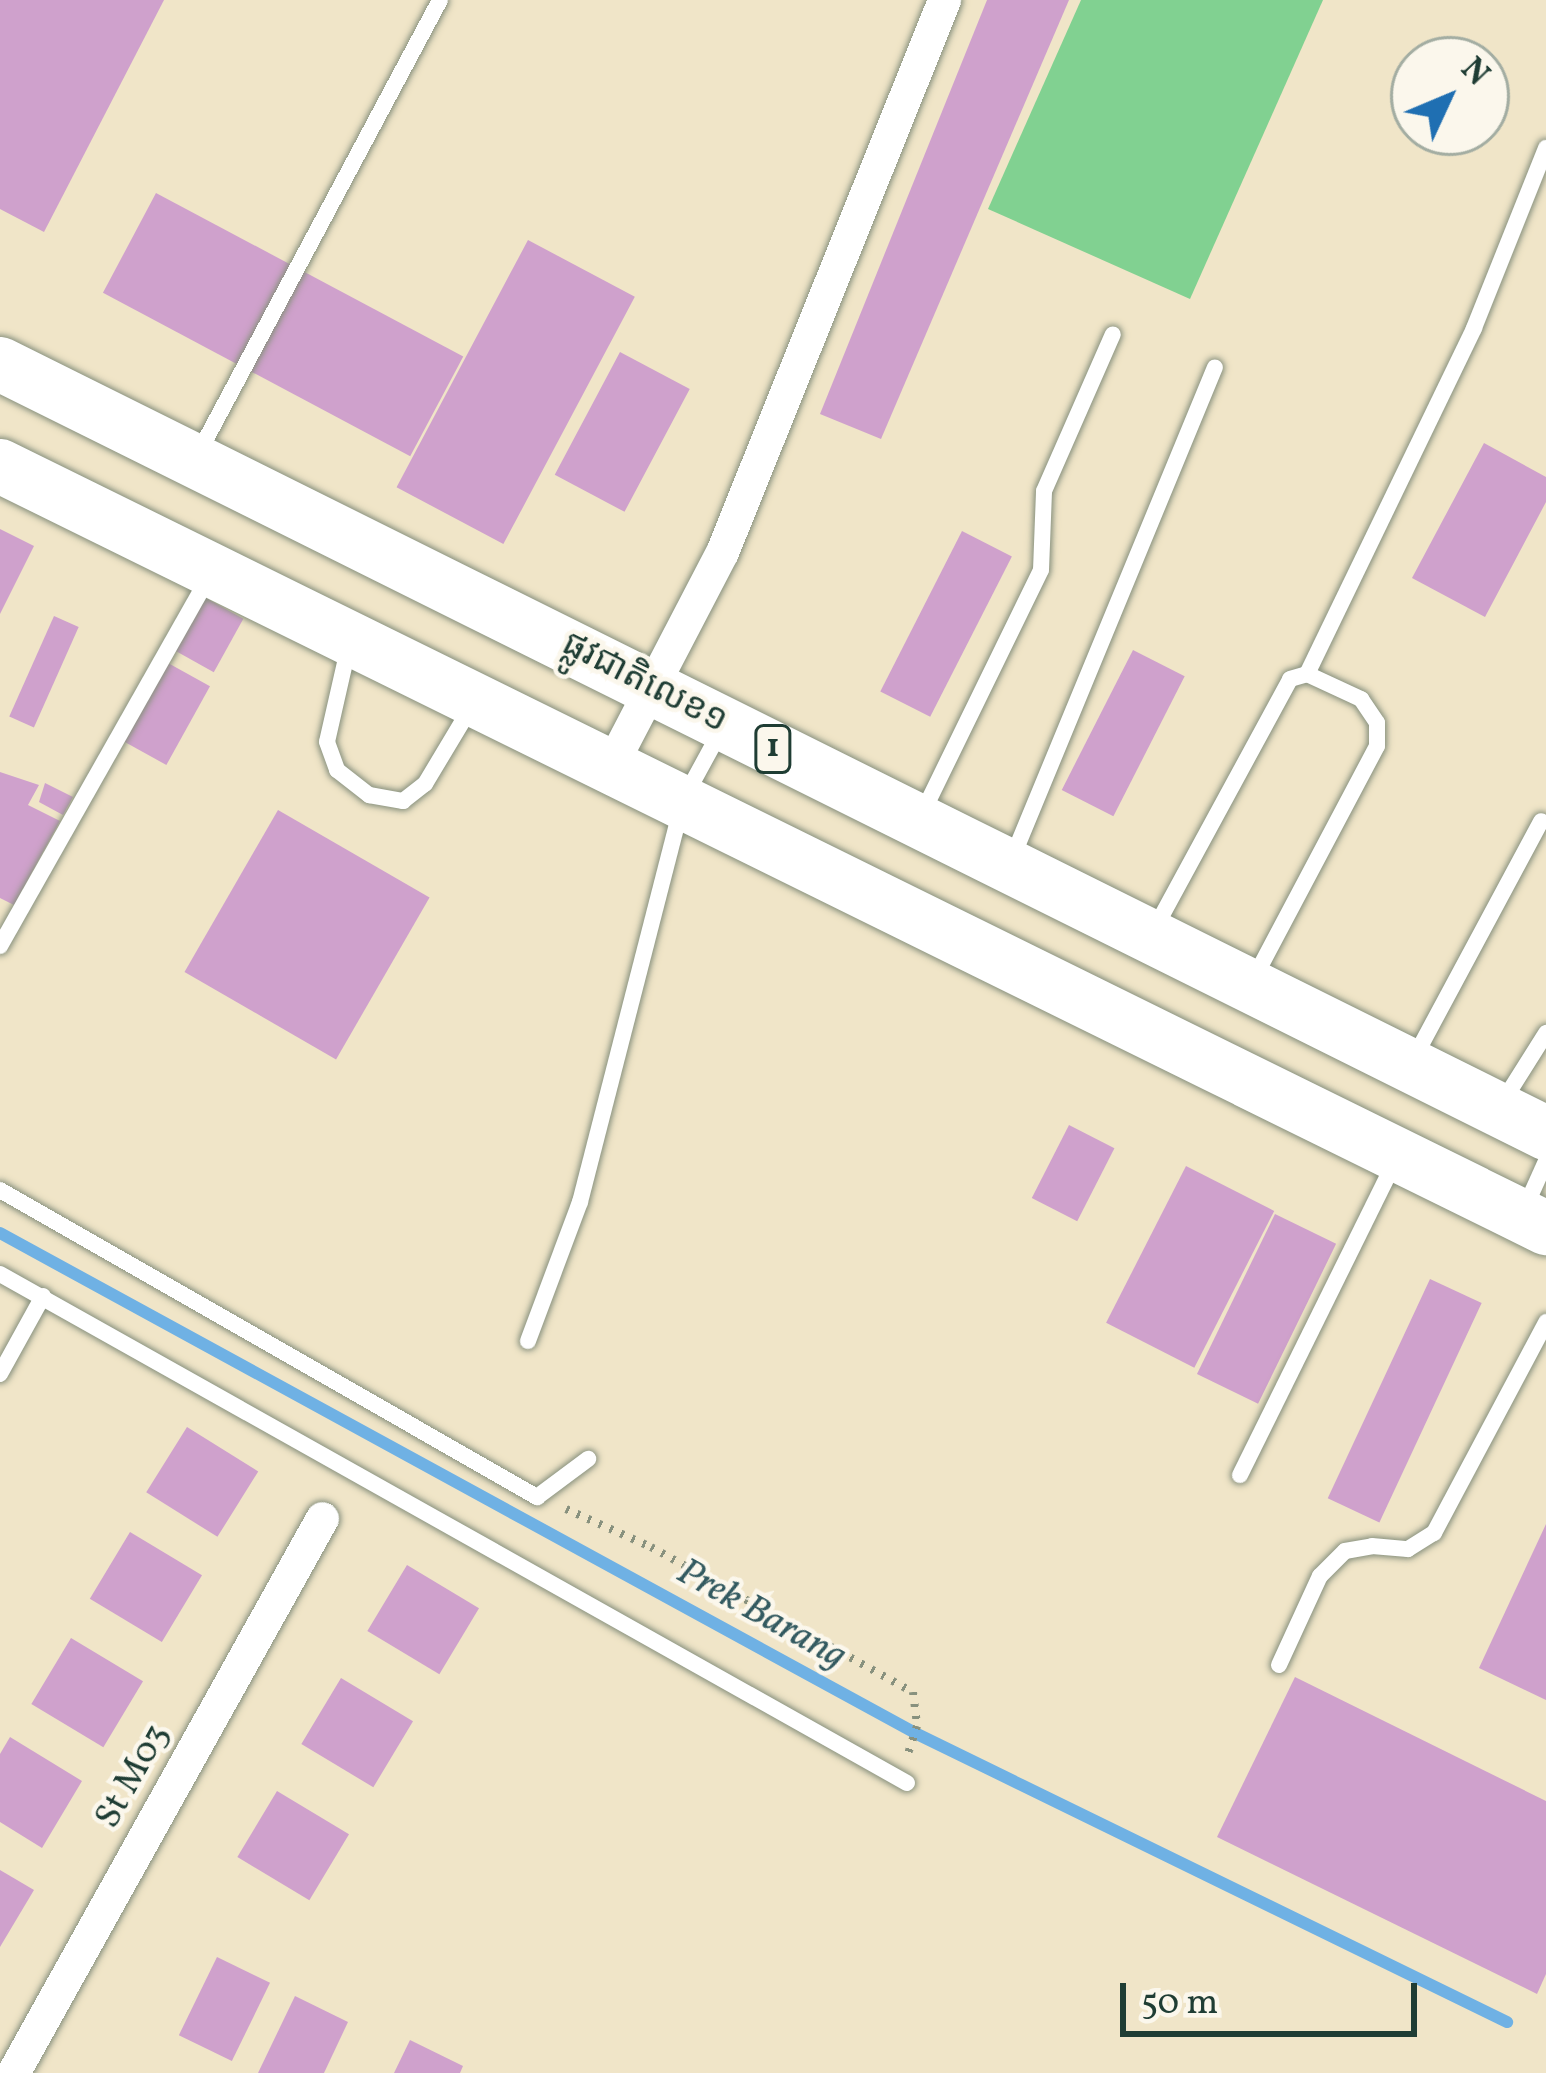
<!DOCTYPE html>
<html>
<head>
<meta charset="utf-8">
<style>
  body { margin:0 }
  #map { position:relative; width:1546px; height:2073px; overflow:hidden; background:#f0e5c8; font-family:Vollkorn,"Noto Sans Khmer",serif }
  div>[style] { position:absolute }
  .green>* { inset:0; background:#81d191 }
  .stream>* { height:12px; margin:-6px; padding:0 6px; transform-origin:6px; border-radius:6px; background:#6fb1e4 }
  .building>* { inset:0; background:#cfa1cc; transform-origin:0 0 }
  .path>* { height:8px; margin-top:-4px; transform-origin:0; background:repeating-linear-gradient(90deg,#88917e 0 3px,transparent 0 12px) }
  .roads { filter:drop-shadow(0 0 3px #88917e) drop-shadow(0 0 3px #88917e) }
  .service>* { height:16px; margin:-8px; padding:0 8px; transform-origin:8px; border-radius:8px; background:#fff }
  .minor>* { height:33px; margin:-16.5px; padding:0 16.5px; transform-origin:16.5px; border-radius:16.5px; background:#fff }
  .trunk>* { height:54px; margin:-27px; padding:0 27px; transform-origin:27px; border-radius:27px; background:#fff }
  span { translate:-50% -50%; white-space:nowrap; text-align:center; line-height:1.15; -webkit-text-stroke:9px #fbf7ec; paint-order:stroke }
  .shield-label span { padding:3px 9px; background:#fbf7ec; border:3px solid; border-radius:9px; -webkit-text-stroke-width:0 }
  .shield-label { font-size:33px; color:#1f3d34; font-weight:700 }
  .street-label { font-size:36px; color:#1f3d34 }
  .water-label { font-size:39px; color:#335a60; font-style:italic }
  .north { position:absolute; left:1390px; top:36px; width:120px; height:120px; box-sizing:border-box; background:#fbf7ec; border:3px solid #a3ada2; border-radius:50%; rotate:46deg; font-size:33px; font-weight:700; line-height:48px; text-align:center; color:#1f3d34 }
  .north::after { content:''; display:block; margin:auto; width:42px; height:54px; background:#1f6fb2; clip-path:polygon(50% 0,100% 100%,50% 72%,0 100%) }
  .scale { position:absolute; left:1120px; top:1983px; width:297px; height:54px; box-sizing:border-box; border:6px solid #1f3d34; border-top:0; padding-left:15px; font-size:36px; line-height:42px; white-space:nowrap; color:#1f3d34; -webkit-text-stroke:9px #fbf7ec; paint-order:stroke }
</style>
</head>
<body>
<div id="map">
  <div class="green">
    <div style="clip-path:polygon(1081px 0,1323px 0,1190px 299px,988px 209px)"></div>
  </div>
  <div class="stream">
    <div style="left:0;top:1233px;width:1043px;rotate:28.65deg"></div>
    <div style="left:915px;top:1733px;width:659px;rotate:26.02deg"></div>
  </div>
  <div class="building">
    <div style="clip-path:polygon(0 0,164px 0,44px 232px,0 209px)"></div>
    <div style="clip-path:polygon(987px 0,1069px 0,881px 439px,820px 414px)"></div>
    <div style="left:156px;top:193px;width:348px;height:113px;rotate:28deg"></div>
    <div style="left:528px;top:240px;width:121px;height:280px;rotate:28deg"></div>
    <div style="left:620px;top:352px;width:79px;height:139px;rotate:28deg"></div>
    <div style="clip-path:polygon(1484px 443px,1546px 477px,1546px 502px,1485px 617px,1412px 578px)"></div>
    <div style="clip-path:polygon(0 529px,34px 546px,0 614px)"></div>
    <div style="left:962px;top:531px;width:56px;height:180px;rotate:27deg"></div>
    <div style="left:204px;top:597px;width:45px;height:61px;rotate:29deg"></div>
    <div style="left:54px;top:616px;width:27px;height:110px;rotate:24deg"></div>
    <div style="left:1133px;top:650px;width:58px;height:157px;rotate:27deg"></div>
    <div style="left:168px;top:663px;width:48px;height:90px;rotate:29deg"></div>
    <div style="clip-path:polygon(0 772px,39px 785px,28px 805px,60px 821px,14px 905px,0 898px)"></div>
    <div style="clip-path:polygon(45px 783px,73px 797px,63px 815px,39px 802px)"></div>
    <div style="left:278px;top:810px;width:175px;height:187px;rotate:30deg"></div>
    <div style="left:1069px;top:1125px;width:51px;height:82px;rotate:27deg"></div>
    <div style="left:1186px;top:1166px;width:99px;height:176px;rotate:27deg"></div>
    <div style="left:1275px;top:1214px;width:68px;height:178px;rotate:26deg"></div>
    <div style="left:1430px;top:1279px;width:57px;height:242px;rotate:25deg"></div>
    <div style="left:187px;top:1427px;width:84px;height:77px;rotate:32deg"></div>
    <div style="clip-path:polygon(1546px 1524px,1546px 1700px,1479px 1668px)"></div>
    <div style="left:130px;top:1532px;width:84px;height:78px;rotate:31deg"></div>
    <div style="left:407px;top:1565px;width:84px;height:77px;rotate:31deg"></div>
    <div style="left:71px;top:1638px;width:84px;height:77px;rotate:31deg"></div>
    <div style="clip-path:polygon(1295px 1677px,1546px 1801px,1546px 1974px,1537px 1994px,1217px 1837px)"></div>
    <div style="left:341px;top:1678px;width:84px;height:77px;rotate:31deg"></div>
    <div style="clip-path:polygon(10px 1737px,82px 1781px,42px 1848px,0 1822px,0 1754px)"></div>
    <div style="left:277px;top:1791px;width:84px;height:77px;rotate:31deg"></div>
    <div style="clip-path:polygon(0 1870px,34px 1890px,0 1947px)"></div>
    <div style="left:217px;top:1957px;width:59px;height:87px;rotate:26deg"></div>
    <div style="clip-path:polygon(295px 1996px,348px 2022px,324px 2073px,258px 2073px)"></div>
    <div style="clip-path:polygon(410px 2040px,463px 2066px,460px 2073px,394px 2073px)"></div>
  </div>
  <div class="path">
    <div style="left:566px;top:1509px;width:93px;rotate:24.1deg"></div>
    <div style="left:651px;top:1547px;width:299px;rotate:29deg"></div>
    <div style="left:913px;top:1692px;width:34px;rotate:83deg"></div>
    <div style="left:917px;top:1726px;width:32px;rotate:108deg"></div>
  </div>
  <div class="roads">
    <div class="service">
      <div style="left:198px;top:454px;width:514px;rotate:-61.94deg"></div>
      <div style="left:349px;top:645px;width:99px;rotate:102.8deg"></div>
      <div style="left:327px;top:742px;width:30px;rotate:70deg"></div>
      <div style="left:337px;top:770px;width:41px;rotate:38deg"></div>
      <div style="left:369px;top:795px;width:35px;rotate:10deg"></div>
      <div style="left:403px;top:801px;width:28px;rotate:-38deg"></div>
      <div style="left:425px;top:784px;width:90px;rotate:-59.1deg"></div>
      <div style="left:1307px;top:674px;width:384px;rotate:-64.2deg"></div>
      <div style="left:1474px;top:328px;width:194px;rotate:-68.2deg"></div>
      <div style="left:921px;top:816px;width:274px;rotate:-64deg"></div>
      <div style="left:1041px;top:570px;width:79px;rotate:-87.8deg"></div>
      <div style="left:1044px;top:491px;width:171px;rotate:-66.3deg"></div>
      <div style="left:1011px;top:861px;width:534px;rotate:-67.56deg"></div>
      <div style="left:1154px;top:930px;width:285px;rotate:-61.5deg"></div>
      <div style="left:1290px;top:679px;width:18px;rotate:-16deg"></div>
      <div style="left:1307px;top:674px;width:60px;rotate:24.8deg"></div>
      <div style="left:1361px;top:699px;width:29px;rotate:56deg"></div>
      <div style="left:1377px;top:723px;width:23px;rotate:90deg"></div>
      <div style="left:1377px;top:746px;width:267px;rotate:117.9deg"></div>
      <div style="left:0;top:946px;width:424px;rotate:-60.5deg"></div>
      <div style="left:1413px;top:1060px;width:271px;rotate:-61.8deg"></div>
      <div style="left:1502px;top:1103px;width:83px;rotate:-57.8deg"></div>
      <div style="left:0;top:1190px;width:619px;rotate:29.76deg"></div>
      <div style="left:537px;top:1497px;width:64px;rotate:-36.7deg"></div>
      <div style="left:1524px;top:1210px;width:54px;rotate:-65.8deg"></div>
      <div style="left:0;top:1274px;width:1040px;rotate:29.3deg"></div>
      <div style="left:528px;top:1341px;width:148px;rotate:-69.5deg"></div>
      <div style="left:580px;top:1202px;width:415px;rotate:-75.6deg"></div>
      <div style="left:683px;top:800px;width:77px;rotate:-61.4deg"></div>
      <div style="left:0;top:1374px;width:89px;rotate:-61.1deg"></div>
      <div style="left:1240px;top:1475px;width:352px;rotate:-63.7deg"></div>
      <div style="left:1279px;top:1665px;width:98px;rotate:-65.3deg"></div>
      <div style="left:1320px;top:1576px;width:35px;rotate:-45deg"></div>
      <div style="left:1345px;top:1551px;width:27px;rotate:-10deg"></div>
      <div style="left:1372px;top:1546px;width:36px;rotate:5deg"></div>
      <div style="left:1408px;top:1549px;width:31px;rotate:-32deg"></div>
      <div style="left:1434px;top:1533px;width:239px;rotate:-62deg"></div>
    </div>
    <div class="minor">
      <div style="left:611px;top:765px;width:240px;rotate:-62.5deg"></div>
      <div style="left:722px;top:552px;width:595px;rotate:-68.09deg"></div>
      <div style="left:13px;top:2073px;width:635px;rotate:-60.89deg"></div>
    </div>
    <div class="trunk">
      <div style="left:0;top:364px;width:1727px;rotate:26.45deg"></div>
      <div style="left:0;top:466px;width:1724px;rotate:26.24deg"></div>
    </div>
  </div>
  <div class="shield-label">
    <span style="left:773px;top:749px">1</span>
  </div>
  <div class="street-label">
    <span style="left:644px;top:684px;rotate:27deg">ផ្លូវជាតិលេខ១</span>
    <span style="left:134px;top:1777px;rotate:-61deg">St M03</span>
  </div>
  <div class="water-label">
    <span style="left:761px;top:1615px;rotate:29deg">Prek Barang</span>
  </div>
  <div class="north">N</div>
  <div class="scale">50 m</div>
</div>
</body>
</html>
